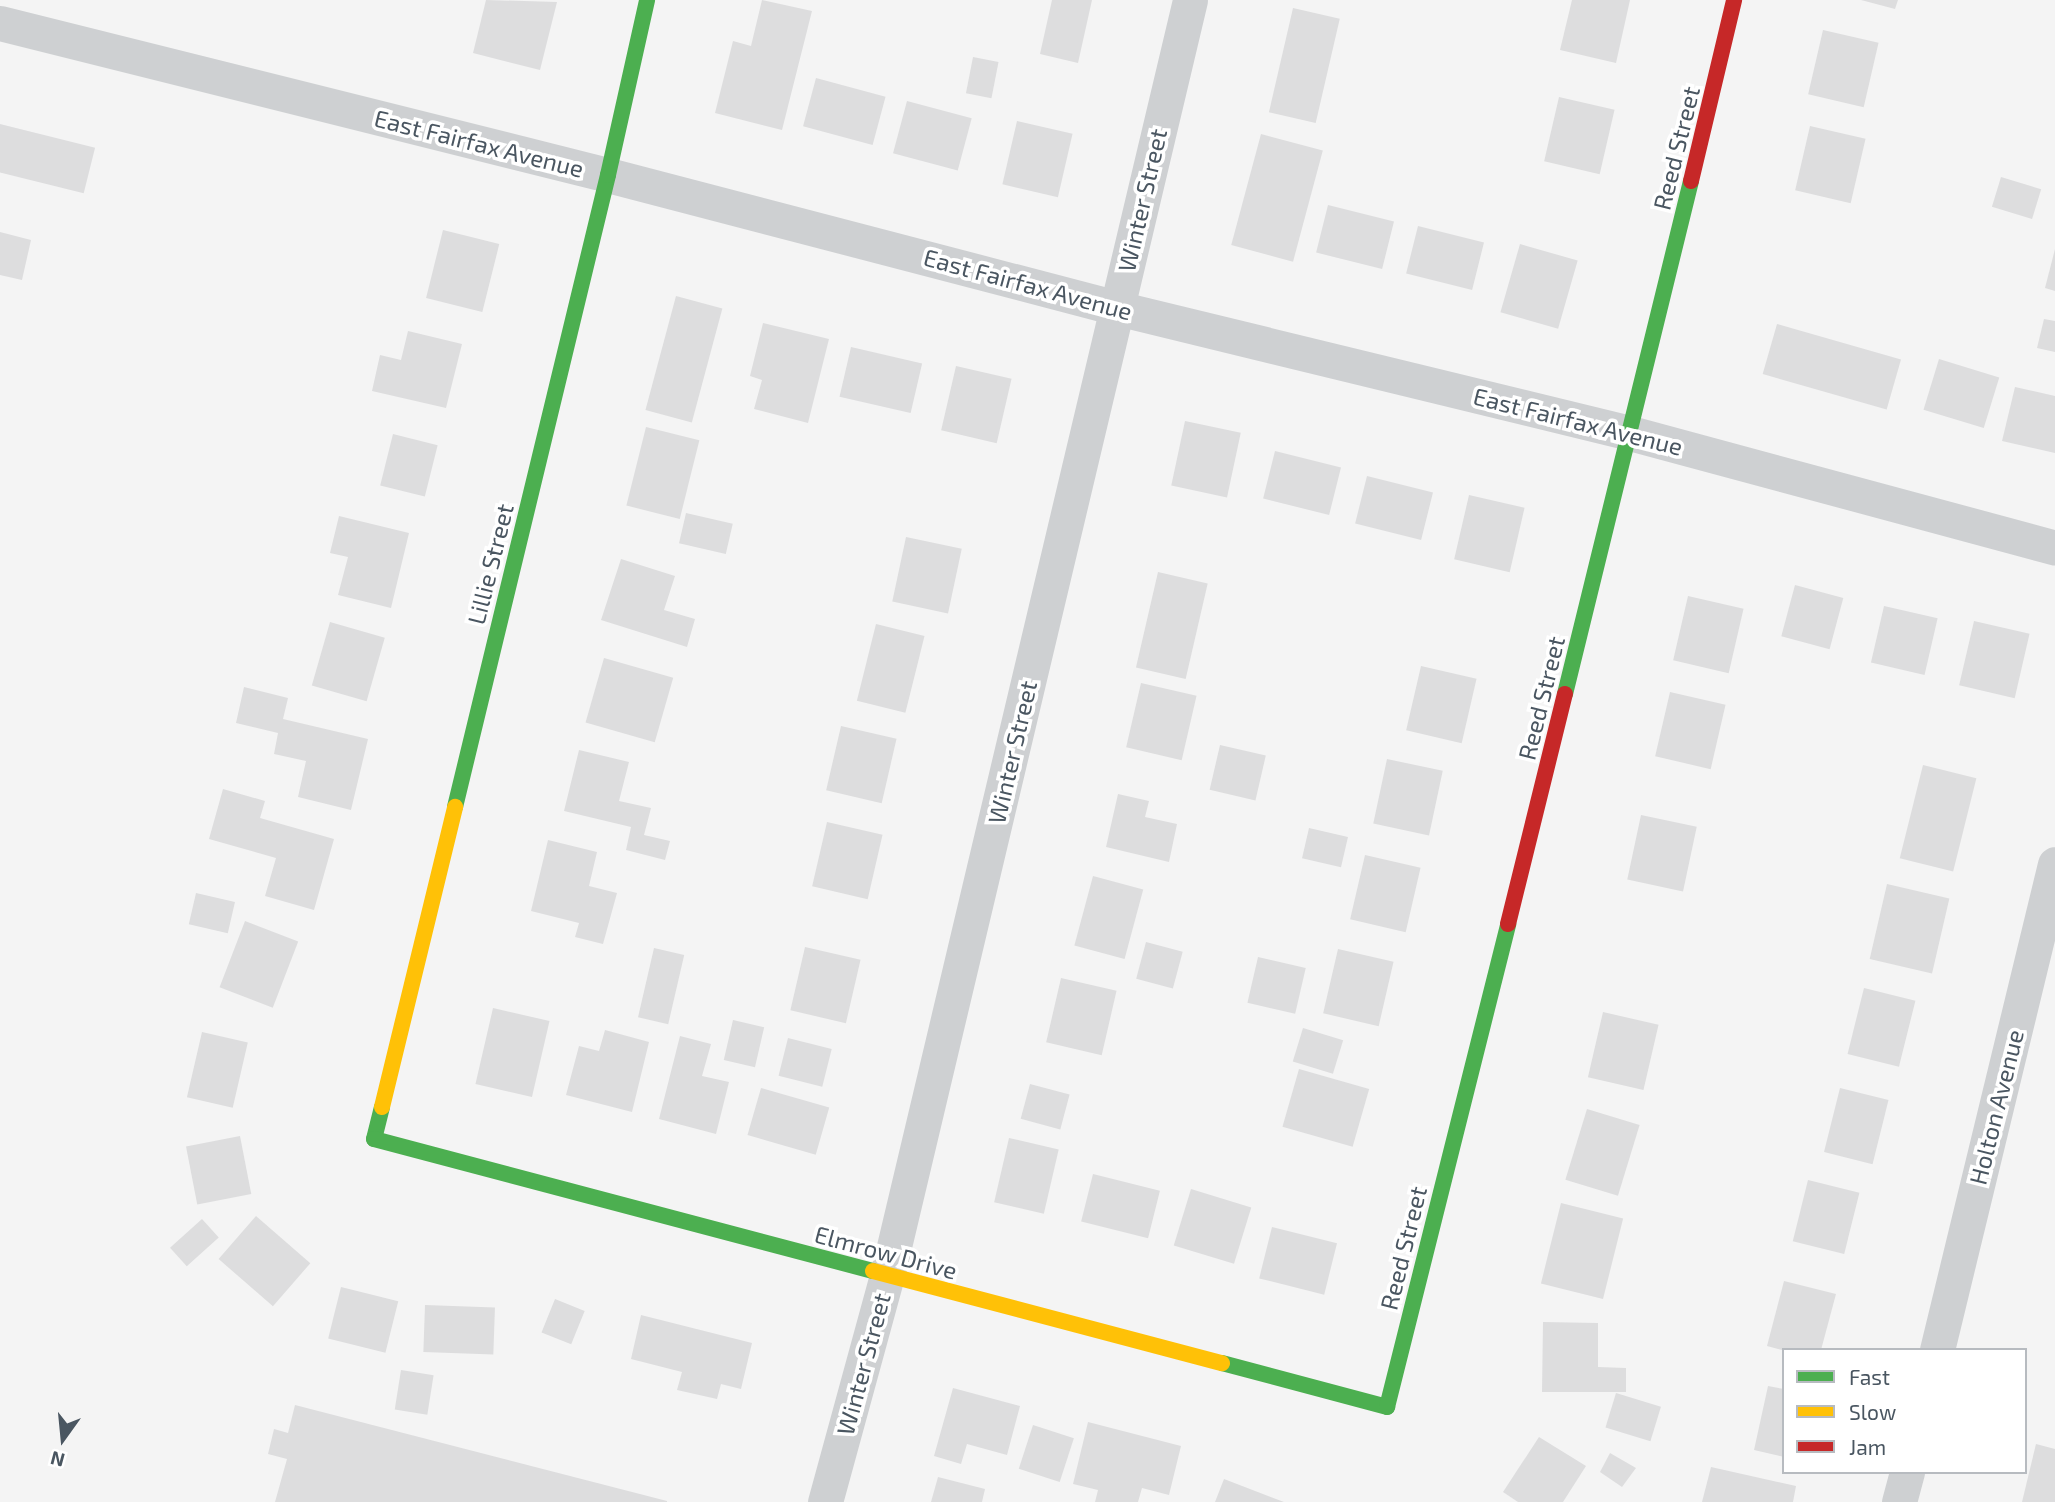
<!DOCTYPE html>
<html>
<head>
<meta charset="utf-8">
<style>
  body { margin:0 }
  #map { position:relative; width:2055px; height:1502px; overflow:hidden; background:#f4f4f4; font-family:"Exo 2",sans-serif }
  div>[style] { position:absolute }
  .building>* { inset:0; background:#ddddde; transform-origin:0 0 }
  .street>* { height:35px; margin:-17.5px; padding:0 17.5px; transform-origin:17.5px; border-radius:17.5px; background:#ced0d2 }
  .fast>* { height:16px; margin:-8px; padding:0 8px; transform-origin:8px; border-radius:8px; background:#4caf50 }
  .slow>* { height:16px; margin:-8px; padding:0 8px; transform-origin:8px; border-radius:8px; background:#ffc107 }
  .jam>* { height:16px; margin:-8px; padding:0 8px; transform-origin:8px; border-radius:8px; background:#c62828 }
  span { translate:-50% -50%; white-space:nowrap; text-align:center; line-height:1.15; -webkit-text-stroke:7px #fff; paint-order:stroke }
  .street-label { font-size:24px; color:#4a5661 }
  .legend { position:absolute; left:1782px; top:1348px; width:245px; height:126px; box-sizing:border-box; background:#fff; border:2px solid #b7bbc0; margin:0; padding:9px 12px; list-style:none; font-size:21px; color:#4a5661 }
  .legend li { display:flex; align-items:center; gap:14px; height:35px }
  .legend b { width:35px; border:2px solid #b7bbc0 }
  .north { position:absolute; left:28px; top:1404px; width:70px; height:70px; -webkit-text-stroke:5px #fff; paint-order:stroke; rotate:195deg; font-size:19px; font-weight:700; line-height:28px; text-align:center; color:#4a5661 }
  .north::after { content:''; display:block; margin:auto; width:24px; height:32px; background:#4a5661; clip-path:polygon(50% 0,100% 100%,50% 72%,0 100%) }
</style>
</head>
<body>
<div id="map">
  <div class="building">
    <div style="clip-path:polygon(486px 0,557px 2px,540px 70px,473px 53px)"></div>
    <div style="clip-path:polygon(762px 0,812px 11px,782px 130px,715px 113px,733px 41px,751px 46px)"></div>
    <div style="clip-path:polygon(1052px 0,1092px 0,1078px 63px,1040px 54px)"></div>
    <div style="clip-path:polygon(1572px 0,1630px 0,1616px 63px,1560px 50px)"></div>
    <div style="clip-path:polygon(1861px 0,1898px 0,1895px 9px)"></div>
    <div style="left:1293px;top:8px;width:48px;height:107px;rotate:13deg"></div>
    <div style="left:1823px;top:30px;width:57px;height:66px;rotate:13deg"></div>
    <div style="left:973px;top:57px;width:26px;height:37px;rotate:11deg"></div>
    <div style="left:816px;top:78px;width:72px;height:50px;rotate:15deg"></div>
    <div style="left:1559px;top:97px;width:57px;height:66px;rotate:13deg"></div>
    <div style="left:907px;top:101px;width:67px;height:54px;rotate:15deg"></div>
    <div style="left:1017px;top:121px;width:57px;height:65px;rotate:13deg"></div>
    <div style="left:0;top:124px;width:98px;height:47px;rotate:14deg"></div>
    <div style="left:1810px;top:126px;width:57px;height:66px;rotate:13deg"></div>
    <div style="left:1261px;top:134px;width:64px;height:115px;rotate:15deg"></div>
    <div style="left:2001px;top:177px;width:42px;height:31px;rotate:17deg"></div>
    <div style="left:1328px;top:205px;width:68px;height:49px;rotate:14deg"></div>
    <div style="left:1418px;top:226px;width:68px;height:49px;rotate:14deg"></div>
    <div style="left:443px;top:230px;width:58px;height:70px;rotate:14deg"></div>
    <div style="clip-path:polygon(0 232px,31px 240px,22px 280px,0 275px)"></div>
    <div style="left:1520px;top:244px;width:60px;height:71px;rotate:16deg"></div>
    <div style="clip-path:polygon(2055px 249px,2055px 291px,2045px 288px)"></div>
    <div style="left:676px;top:296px;width:48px;height:118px;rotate:15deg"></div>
    <div style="clip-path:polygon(2044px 319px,2055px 321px,2055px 352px,2037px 348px)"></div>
    <div style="clip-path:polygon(763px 323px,829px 339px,808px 423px,754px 409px,762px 380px,750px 376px)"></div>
    <div style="left:1777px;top:324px;width:129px;height:52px;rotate:16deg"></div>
    <div style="clip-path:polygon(408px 331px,462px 344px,446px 408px,372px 391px,380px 355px,401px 360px)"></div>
    <div style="left:851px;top:347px;width:73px;height:51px;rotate:13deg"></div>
    <div style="left:1939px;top:359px;width:63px;height:53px;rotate:17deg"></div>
    <div style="left:956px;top:366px;width:57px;height:66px;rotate:13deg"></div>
    <div style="clip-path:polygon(2015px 387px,2055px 396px,2055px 453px,2002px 441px)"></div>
    <div style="left:1185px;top:421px;width:57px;height:66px;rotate:12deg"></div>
    <div style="left:646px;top:427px;width:55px;height:81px;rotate:14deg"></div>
    <div style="left:393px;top:434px;width:46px;height:53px;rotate:14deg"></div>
    <div style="left:1275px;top:451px;width:68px;height:49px;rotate:14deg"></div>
    <div style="left:1367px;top:476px;width:68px;height:49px;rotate:14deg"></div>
    <div style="left:1469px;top:495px;width:57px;height:66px;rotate:13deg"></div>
    <div style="left:686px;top:513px;width:48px;height:31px;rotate:13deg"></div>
    <div style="clip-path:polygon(339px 516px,409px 533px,391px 608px,338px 595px,348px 557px,330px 553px)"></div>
    <div style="left:906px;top:537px;width:57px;height:66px;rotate:12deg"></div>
    <div style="clip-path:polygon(621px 559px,675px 576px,664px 610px,695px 619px,687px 647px,601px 620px)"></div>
    <div style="left:1158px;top:572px;width:51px;height:98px;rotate:13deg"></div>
    <div style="left:1795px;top:585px;width:50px;height:53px;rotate:15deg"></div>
    <div style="left:1688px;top:596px;width:57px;height:66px;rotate:13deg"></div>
    <div style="left:1884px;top:606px;width:55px;height:58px;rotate:13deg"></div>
    <div style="left:1974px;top:621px;width:57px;height:66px;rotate:13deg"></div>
    <div style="left:330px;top:622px;width:57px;height:66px;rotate:16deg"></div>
    <div style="left:876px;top:624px;width:50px;height:79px;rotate:14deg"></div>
    <div style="left:604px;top:658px;width:72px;height:67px;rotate:16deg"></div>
    <div style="left:1421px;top:666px;width:57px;height:66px;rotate:13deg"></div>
    <div style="left:1141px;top:683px;width:57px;height:66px;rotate:13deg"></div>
    <div style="clip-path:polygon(244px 687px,288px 698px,283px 719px,368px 739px,351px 810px,298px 797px,306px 761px,274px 754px,278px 733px,236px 723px)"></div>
    <div style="left:1670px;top:692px;width:57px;height:66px;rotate:13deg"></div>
    <div style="left:841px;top:726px;width:57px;height:66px;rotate:13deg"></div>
    <div style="left:1220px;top:745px;width:47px;height:46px;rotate:13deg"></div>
    <div style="clip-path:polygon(579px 750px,629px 762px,619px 801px,651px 808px,644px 835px,670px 841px,665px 860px,626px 850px,631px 827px,564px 811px)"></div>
    <div style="left:1387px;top:759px;width:57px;height:66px;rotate:12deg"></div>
    <div style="left:1923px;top:765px;width:55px;height:96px;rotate:14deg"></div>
    <div style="clip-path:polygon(223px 789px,265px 801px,260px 818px,334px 839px,314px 910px,265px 896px,276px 858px,209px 839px)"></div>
    <div style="clip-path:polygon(1118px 794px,1149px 801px,1145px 817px,1177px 824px,1169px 862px,1106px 847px)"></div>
    <div style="left:1641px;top:815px;width:57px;height:66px;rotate:12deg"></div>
    <div style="left:827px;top:822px;width:57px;height:66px;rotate:13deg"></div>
    <div style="left:1309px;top:828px;width:40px;height:31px;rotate:13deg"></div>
    <div style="clip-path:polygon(548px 840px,597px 852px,589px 886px,617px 893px,603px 944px,575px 937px,579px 923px,531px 911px)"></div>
    <div style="left:1365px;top:855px;width:57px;height:66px;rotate:13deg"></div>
    <div style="left:1093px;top:876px;width:52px;height:72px;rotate:15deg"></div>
    <div style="left:1887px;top:884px;width:64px;height:77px;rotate:13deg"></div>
    <div style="left:196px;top:893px;width:40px;height:32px;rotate:13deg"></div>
    <div style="left:245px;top:921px;width:57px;height:71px;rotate:21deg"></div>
    <div style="left:1146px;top:942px;width:38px;height:38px;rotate:15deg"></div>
    <div style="left:805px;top:947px;width:57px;height:65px;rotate:13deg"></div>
    <div style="left:654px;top:948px;width:31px;height:71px;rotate:13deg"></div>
    <div style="left:1338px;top:949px;width:57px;height:66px;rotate:13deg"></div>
    <div style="left:1258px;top:957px;width:49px;height:47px;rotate:13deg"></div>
    <div style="left:1061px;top:978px;width:57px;height:66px;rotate:13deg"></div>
    <div style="left:1864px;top:988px;width:53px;height:68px;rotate:14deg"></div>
    <div style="left:493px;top:1008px;width:58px;height:78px;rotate:13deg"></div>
    <div style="left:1603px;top:1012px;width:57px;height:67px;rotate:13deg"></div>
    <div style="left:733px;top:1020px;width:32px;height:41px;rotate:13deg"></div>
    <div style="left:1303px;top:1028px;width:42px;height:35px;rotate:17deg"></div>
    <div style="clip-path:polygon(605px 1030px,649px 1042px,632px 1112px,566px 1095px,579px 1046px,599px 1051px)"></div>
    <div style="left:202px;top:1032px;width:47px;height:67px;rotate:13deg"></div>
    <div style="clip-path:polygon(680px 1036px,711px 1044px,702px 1076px,729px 1082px,716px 1134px,659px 1119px)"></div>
    <div style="left:788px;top:1038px;width:45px;height:39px;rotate:14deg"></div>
    <div style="left:1299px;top:1069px;width:73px;height:60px;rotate:16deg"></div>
    <div style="left:1030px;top:1084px;width:41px;height:36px;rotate:15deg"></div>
    <div style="left:761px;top:1088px;width:71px;height:49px;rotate:16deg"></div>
    <div style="left:1840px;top:1088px;width:50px;height:66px;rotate:14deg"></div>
    <div style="left:1587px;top:1109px;width:55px;height:74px;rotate:17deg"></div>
    <div style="left:240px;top:1136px;width:59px;height:55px;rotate:79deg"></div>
    <div style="left:1009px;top:1138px;width:51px;height:66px;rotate:13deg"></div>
    <div style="left:1093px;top:1174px;width:69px;height:49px;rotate:14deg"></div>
    <div style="left:1808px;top:1180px;width:53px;height:63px;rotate:14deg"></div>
    <div style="left:1191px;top:1189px;width:63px;height:59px;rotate:17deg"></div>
    <div style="left:1561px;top:1203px;width:64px;height:83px;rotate:14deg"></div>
    <div style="left:256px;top:1216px;width:72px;height:57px;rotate:41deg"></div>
    <div style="left:202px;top:1219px;width:25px;height:43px;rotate:48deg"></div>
    <div style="left:1272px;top:1227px;width:67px;height:53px;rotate:14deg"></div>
    <div style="clip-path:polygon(1784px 1281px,1836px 1294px,1821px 1350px,1782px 1350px,1767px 1346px)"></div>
    <div style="left:341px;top:1287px;width:59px;height:53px;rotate:14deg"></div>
    <div style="left:555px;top:1299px;width:32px;height:36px;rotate:22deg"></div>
    <div style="left:425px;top:1305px;width:70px;height:47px;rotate:2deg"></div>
    <div style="clip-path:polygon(641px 1315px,752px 1343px,741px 1389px,721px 1384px,717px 1399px,677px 1390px,682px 1372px,631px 1359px)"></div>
    <div style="clip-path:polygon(1543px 1322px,1598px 1323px,1598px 1367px,1626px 1368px,1626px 1392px,1542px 1392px)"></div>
    <div style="left:401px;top:1370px;width:33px;height:40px;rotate:9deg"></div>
    <div style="clip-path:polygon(1768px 1386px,1784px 1389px,1784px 1457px,1754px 1450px)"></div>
    <div style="clip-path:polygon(953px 1388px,1020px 1406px,1007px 1455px,967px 1444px,961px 1464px,934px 1456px)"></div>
    <div style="left:1616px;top:1393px;width:47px;height:36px;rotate:17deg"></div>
    <div style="clip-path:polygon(295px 1405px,667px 1501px,667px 1502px,275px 1502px,287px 1459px,268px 1454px,274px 1429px,288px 1433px)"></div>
    <div style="clip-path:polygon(1088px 1422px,1181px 1446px,1169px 1495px,1142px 1488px,1138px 1502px,1095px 1502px,1098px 1490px,1073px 1484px)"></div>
    <div style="left:1033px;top:1425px;width:43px;height:46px;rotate:18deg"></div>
    <div style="clip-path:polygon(1539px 1437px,1586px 1466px,1563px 1502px,1518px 1502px,1503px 1492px)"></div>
    <div style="clip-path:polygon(2036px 1444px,2055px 1449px,2055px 1502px,2022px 1502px)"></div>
    <div style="clip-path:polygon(1610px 1453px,1636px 1468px,1622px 1487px,1600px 1472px)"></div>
    <div style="clip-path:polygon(1711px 1467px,1796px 1486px,1793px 1502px,1702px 1502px)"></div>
    <div style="clip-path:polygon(938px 1477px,985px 1489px,982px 1502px,931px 1502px)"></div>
    <div style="clip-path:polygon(1224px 1479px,1284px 1502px,1215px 1502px)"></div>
  </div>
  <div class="street">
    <div style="left:0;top:23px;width:627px;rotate:14.04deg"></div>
    <div style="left:608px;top:175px;width:526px;rotate:14.64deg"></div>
    <div style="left:1117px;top:308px;width:528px;rotate:13.69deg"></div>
    <div style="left:1630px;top:433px;width:440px;rotate:15.1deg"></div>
    <div style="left:1937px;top:1350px;width:500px;rotate:-76.35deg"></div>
    <div style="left:825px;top:1502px;width:234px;rotate:-74.7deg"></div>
    <div style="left:887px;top:1276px;width:1311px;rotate:-76.64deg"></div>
    <div style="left:1899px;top:1502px;width:31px;rotate:-75deg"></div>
  </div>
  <div class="fast">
    <div style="left:1565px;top:694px;width:528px;rotate:-76.2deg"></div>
    <div style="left:455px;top:807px;width:650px;rotate:-76.39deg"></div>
    <div style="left:608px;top:175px;width:179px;rotate:-77.4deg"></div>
    <div style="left:382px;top:1107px;width:33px;rotate:104deg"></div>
    <div style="left:374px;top:1139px;width:516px;rotate:14.82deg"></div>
    <div style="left:1222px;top:1363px;width:171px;rotate:14.9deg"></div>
    <div style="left:1387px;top:1407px;width:498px;rotate:-75.9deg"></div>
  </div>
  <div class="slow">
    <div style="left:382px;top:1107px;width:309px;rotate:-76.3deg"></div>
    <div style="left:873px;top:1271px;width:361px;rotate:14.8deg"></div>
  </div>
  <div class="jam">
    <div style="left:1691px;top:181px;width:186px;rotate:-76.6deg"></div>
    <div style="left:1508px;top:924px;width:237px;rotate:-76.1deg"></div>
  </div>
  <div class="street-label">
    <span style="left:479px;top:143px;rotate:14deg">East Fairfax Avenue</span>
    <span style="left:1676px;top:148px;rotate:-76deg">Reed Street</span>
    <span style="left:1142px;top:200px;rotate:-77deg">Winter Street</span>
    <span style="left:1028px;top:284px;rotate:15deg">East Fairfax Avenue</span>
    <span style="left:1578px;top:421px;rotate:14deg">East Fairfax Avenue</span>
    <span style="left:490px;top:564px;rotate:-76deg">Lillie Street</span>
    <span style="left:1541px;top:698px;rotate:-76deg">Reed Street</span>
    <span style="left:1012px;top:752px;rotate:-77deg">Winter Street</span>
    <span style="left:1996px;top:1107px;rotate:-76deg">Holton Avenue</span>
    <span style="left:1403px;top:1248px;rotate:-76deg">Reed Street</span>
    <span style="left:886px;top:1252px;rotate:15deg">Elmrow Drive</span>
    <span style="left:863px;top:1364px;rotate:-75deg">Winter Street</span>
  </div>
  <ul class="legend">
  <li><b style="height:9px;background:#4caf50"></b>Fast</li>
  <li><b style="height:9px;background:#ffc107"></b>Slow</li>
  <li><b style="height:9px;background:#c62828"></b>Jam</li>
  </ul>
  <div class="north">N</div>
</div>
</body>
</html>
